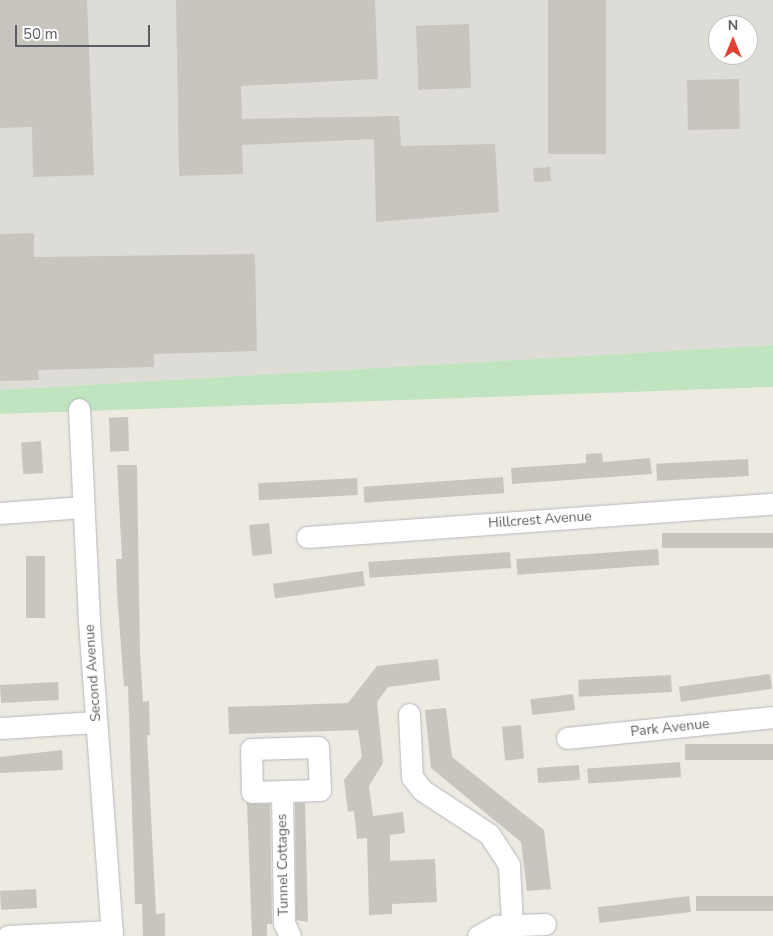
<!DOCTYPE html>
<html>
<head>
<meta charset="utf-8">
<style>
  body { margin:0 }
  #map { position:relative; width:773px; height:936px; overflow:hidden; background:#edeae2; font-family:"Nunito Sans",sans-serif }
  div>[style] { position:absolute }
  .industrial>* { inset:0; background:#dedcd7 }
  .green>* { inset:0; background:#bfe4bf }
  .building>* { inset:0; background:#c8c5bf; transform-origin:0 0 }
  .roads { filter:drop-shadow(0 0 1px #b5b8bc) drop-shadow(0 0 1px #b5b8bc) }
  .minor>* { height:21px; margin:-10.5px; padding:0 10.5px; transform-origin:10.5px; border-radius:10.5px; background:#fff }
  span { translate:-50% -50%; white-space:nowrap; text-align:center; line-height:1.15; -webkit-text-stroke:4px #fff; paint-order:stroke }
  .street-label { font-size:14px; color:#5a5e62 }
  .north { position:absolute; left:708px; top:15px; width:50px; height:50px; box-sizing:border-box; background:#fff; border:1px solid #bdbfc0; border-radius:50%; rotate:0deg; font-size:14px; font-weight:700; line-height:20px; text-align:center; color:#5a5e62 }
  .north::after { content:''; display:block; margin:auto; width:18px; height:22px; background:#e14133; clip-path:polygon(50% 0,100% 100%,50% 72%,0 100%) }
  .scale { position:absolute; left:15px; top:25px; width:135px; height:22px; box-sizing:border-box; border:2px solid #5a5e62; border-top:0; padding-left:6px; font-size:15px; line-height:18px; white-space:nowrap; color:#5a5e62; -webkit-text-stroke:4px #fff; paint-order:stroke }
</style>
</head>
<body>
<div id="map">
  <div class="industrial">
    <div style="clip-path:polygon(evenodd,0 0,773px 0,773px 345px,0 390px,0 0,718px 25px,748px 25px,748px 55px,718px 55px,718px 25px)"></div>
  </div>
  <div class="green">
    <div style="clip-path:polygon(773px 345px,773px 387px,0 414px,0 390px)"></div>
  </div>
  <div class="building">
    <div style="clip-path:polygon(0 0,87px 0,94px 175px,33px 177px,32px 127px,0 128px)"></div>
    <div style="clip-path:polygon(176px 0,375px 0,378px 79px,241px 86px,242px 119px,399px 116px,401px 146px,495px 144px,499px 212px,376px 222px,374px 139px,242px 145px,243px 174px,179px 176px)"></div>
    <div style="left:548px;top:0;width:58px;height:154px"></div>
    <div style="left:469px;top:24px;width:64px;height:53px;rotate:88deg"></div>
    <div style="left:739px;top:79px;width:50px;height:52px;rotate:89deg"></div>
    <div style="left:550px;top:167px;width:14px;height:17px;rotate:86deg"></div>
    <div style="clip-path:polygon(34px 233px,34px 257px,255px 254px,257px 351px,154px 354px,154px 367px,38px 370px,39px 380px,0 381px,0 234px)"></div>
    <div style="left:128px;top:417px;width:34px;height:19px;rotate:88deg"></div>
    <div style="left:41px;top:441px;width:32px;height:20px;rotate:86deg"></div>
    <div style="clip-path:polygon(602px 453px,603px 462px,650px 458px,652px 474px,512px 484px,511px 468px,586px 463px,586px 454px)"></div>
    <div style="left:748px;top:459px;width:17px;height:92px;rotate:87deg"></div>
    <div style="clip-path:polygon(117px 465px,137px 465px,140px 654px,143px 702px,149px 701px,150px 735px,147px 735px,156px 914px,165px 913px,165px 936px,143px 936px,142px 904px,135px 904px,128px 686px,124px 686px,117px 593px,116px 559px,122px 559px)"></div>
    <div style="left:503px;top:477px;width:16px;height:140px;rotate:86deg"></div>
    <div style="left:357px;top:478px;width:17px;height:99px;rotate:87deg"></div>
    <div style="left:269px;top:523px;width:31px;height:20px;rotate:84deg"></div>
    <div style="left:773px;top:533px;width:15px;height:111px;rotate:90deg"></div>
    <div style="left:658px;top:549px;width:16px;height:142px;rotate:86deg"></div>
    <div style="left:510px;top:552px;width:16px;height:142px;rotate:86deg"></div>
    <div style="left:26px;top:556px;width:19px;height:62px"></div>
    <div style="left:363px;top:571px;width:15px;height:91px;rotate:82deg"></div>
    <div style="clip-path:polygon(438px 659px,440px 680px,388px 687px,377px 702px,383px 763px,369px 786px,373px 816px,403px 812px,405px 833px,390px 835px,390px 861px,435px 859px,437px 902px,392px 904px,392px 914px,369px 915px,367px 838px,357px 839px,354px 811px,348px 812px,344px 780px,362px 757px,358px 730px,229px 734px,228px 707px,348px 703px,377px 666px)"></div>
    <div style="left:770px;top:674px;width:15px;height:92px;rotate:82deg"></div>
    <div style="left:671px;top:675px;width:17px;height:93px;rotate:87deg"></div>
    <div style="left:58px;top:682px;width:18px;height:58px;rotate:87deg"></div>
    <div style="left:573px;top:694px;width:16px;height:43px;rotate:83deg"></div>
    <div style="clip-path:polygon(446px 708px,452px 757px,544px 830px,551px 889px,527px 891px,521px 842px,431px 768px,425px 710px)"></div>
    <div style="left:521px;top:725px;width:34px;height:19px;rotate:85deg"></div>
    <div style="left:773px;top:744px;width:16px;height:88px;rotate:90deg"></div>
    <div style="clip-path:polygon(62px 750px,63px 770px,0 773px,0 757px)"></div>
    <div style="left:680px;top:762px;width:15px;height:93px;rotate:86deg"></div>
    <div style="left:579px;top:765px;width:15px;height:42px;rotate:86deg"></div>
    <div style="clip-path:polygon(247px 803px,270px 804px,272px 924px,267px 924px,267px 936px,252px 936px)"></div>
    <div style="clip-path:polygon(295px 803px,305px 803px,308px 922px,296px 920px)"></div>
    <div style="left:36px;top:889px;width:19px;height:36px;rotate:87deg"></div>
    <div style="left:689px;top:896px;width:16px;height:92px;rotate:83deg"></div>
    <div style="left:773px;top:896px;width:15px;height:77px;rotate:90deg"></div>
  </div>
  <div class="roads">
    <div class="minor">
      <div style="left:79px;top:409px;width:213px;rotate:87.3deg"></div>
      <div style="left:89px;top:622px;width:315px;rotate:85.8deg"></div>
      <div style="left:0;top:513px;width:83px;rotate:-4.1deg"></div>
      <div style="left:307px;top:537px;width:467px;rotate:-4.1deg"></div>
      <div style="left:409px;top:714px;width:63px;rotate:87.3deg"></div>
      <div style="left:412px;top:777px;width:16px;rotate:52deg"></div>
      <div style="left:422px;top:790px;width:80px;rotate:33.3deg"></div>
      <div style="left:489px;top:834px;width:37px;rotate:57deg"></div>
      <div style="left:509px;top:865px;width:59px;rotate:87.1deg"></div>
      <div style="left:0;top:728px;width:96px;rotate:-3.6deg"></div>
      <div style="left:567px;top:738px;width:207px;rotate:-5.8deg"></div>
      <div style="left:318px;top:747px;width:43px;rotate:87.3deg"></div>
      <div style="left:320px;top:790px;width:68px;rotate:178.3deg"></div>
      <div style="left:252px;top:792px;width:43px;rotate:-91.3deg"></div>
      <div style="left:251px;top:749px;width:67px;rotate:-1.7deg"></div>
      <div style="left:282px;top:792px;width:131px;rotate:89.1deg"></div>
      <div style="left:284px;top:923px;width:14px;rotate:65deg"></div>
      <div style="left:8px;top:936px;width:104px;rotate:-2.8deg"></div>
      <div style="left:478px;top:936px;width:21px;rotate:-29deg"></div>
      <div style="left:496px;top:926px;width:49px;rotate:-2.3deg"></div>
    </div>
  </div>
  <div class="street-label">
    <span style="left:540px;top:520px;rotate:-4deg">Hillcrest Avenue</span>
    <span style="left:93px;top:673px;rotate:-94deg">Second Avenue</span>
    <span style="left:670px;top:728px;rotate:-6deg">Park Avenue</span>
    <span style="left:283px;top:865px;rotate:-91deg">Tunnel Cottages</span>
  </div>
  <div class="north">N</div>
  <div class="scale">50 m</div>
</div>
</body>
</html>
